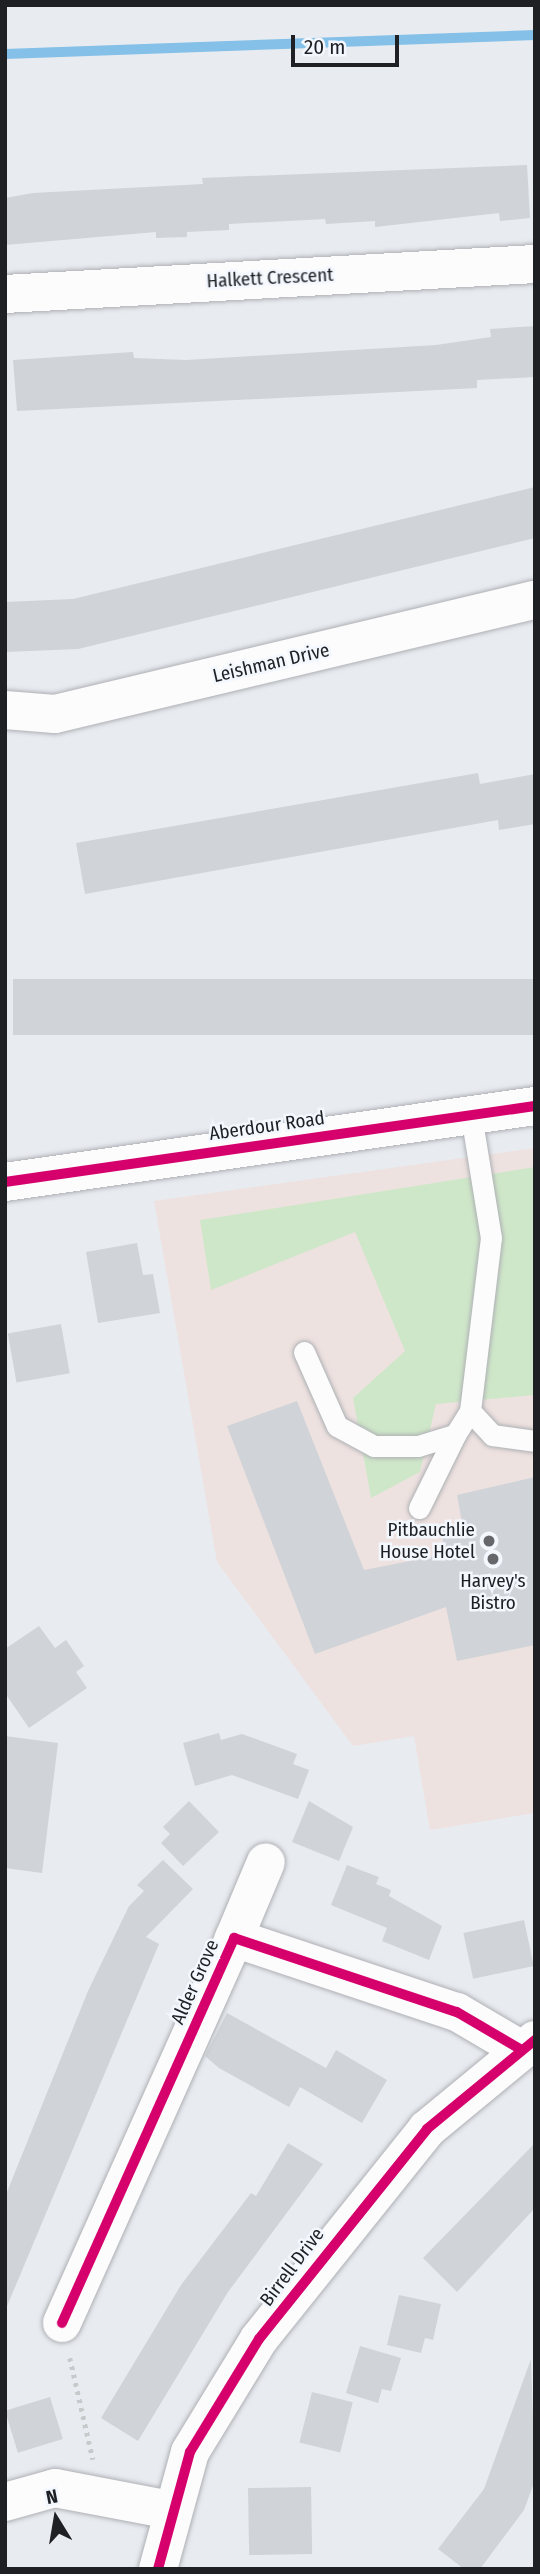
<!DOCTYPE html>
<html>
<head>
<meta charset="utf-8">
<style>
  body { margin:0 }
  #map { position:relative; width:540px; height:2574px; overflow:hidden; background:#e8ebf0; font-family:"Fira Sans Condensed",sans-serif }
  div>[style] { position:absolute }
  .commercial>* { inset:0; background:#eee2e0 }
  .green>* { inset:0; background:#cfe7c9 }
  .stream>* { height:10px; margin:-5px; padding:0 5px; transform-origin:5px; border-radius:5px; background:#84c0e8 }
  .building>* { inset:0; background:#d0d3d7; transform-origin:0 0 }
  .path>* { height:4.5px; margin-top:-2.25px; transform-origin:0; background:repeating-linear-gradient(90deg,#c8c9cb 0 3.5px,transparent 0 8.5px) }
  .roads { filter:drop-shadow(0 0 2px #aeb0b4) drop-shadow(0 0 2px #aeb0b4) }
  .service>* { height:21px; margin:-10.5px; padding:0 10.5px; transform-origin:10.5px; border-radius:10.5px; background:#fcfcfd }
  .minor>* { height:38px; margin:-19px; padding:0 19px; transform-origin:19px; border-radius:19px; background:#fcfcfd }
  .secondary>* { height:38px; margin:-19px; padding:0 19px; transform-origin:19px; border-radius:19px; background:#fcfcfd }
  .cycleway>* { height:10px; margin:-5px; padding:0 5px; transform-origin:5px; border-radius:5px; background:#d6006c }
  .dots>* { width:19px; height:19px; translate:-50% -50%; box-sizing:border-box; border:4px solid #f3f7fe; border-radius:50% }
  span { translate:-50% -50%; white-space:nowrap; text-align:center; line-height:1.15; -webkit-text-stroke:5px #f3f7fe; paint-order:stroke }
  .street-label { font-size:19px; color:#1e2023 }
  .poi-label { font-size:19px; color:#1e2023 }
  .right { translate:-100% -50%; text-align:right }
  .frame { position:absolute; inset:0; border:7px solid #1e2023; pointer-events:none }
  .north { position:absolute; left:21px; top:2483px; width:70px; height:70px; -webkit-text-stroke:5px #f3f7fe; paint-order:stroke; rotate:349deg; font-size:19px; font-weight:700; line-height:28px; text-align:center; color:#1e2023 }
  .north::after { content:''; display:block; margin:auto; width:24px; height:32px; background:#1e2023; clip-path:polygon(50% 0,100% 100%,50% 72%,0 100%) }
  .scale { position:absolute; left:291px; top:35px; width:108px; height:32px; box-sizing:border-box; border:4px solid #1e2023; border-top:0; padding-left:9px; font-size:21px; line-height:24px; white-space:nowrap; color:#1e2023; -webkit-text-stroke:5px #f3f7fe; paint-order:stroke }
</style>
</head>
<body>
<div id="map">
  <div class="commercial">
    <div style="clip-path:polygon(535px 1148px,535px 1813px,430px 1830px,414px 1736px,353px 1746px,217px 1562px,154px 1201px)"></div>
  </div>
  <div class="green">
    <div style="clip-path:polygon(535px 1167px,535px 1395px,436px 1404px,420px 1472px,371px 1498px,353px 1398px,405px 1351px,355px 1232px,211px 1290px,200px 1220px)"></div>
  </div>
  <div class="stream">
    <div style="left:5px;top:54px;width:530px;rotate:-2.05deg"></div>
  </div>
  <div class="building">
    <div style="clip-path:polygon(527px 165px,530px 218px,500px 221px,499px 213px,375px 227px,375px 221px,326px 224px,325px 219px,229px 224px,229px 230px,187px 232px,187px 237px,156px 238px,156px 232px,5px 245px,5px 198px,33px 193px,203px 184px,202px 178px)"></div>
    <div style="clip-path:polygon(535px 326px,535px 377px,477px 380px,477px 388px,17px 411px,13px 360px,133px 352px,134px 358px,186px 360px,436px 345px,491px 337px,490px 329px)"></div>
    <div style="clip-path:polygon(535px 487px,535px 538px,78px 649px,5px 652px,5px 602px,73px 599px)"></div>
    <div style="clip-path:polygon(478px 773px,480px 784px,535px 774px,535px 824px,499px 830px,498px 820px,85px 894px,76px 843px)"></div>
    <div style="left:535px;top:979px;width:56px;height:522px;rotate:90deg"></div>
    <div style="clip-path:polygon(137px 1243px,143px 1275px,153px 1274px,160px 1313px,98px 1323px,86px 1252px)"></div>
    <div style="left:61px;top:1324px;width:50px;height:54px;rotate:80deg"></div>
    <div style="clip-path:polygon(297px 1401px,364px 1570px,445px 1554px,441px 1529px,462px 1523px,457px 1495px,535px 1477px,535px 1645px,457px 1661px,446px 1607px,315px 1654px,227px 1426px)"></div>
    <div style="clip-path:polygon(39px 1626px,55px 1648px,66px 1640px,84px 1666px,76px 1672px,87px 1688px,29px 1728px,5px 1693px,5px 1649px)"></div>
    <div style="clip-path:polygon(219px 1733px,221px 1740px,242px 1734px,297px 1754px,293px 1764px,309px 1770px,298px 1799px,232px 1775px,195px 1786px,183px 1743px)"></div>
    <div style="clip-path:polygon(5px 1736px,58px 1743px,42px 1873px,5px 1868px)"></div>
    <div style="clip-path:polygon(189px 1801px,219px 1832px,183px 1866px,161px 1843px,170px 1834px,163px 1827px)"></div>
    <div style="clip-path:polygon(309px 1801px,353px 1827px,339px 1861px,292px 1842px)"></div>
    <div style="clip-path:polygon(163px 1860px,193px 1889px,146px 1937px,159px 1944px,5px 2311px,5px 2197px,88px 1991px,129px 1906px,144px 1891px,137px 1885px)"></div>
    <div style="clip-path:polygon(347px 1865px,379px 1877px,376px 1884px,391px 1890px,389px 1896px,442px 1926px,429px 1960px,382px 1941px,387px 1928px,331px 1905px)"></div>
    <div style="left:524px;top:1920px;width:47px;height:62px;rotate:78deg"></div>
    <div style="clip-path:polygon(227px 2013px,326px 2068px,336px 2050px,387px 2080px,362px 2123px,300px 2087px,289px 2107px,219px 2068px,205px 2056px)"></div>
    <div style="clip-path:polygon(288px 2143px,323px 2164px,228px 2292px,138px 2441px,101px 2418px,181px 2285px,251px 2193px,256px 2196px)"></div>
    <div style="clip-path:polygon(535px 2143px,535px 2208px,457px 2292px,423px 2258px)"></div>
    <div style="clip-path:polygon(399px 2295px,441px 2304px,433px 2340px,425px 2338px,421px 2353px,387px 2345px)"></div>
    <div style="clip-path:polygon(360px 2346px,401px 2358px,391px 2391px,382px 2389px,378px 2403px,346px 2393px)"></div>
    <div style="clip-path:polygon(531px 2359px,535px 2480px,524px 2510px,480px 2569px,464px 2569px,438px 2549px,484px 2489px)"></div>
    <div style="left:312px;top:2392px;width:42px;height:52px;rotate:14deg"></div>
    <div style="left:50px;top:2397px;width:44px;height:47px;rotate:73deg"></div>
    <div style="left:311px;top:2487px;width:67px;height:63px;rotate:89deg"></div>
  </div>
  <div class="path">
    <div style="left:70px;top:2358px;width:104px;rotate:77.2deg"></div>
  </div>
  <div class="roads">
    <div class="service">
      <div style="left:304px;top:1352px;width:81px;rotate:66deg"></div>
      <div style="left:337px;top:1426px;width:42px;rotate:28.4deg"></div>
      <div style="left:374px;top:1446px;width:44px"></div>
      <div style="left:418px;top:1446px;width:39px;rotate:-17deg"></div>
      <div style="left:455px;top:1435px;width:28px;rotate:-58deg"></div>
      <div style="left:470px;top:1411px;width:174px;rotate:-83.1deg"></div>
      <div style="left:491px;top:1238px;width:126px;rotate:-99.2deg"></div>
      <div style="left:470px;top:1411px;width:33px;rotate:47deg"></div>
      <div style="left:492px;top:1435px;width:43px;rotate:7.9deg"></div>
      <div style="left:419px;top:1508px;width:81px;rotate:-63.7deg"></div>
    </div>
    <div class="minor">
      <div style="left:5px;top:294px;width:531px;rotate:-3.24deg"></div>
      <div style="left:5px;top:710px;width:50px;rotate:4.6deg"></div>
      <div style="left:55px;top:714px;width:493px;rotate:-13.4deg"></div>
      <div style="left:234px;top:1938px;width:82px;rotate:-67.2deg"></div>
      <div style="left:62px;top:2323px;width:422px;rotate:-65.9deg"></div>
      <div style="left:234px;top:1938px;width:235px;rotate:18.4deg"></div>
      <div style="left:457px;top:2012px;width:73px;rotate:30.4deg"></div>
      <div style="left:5px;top:2502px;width:52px;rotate:-15.6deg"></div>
      <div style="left:55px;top:2488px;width:117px;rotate:10.8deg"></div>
      <div style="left:158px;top:2569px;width:121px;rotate:-74.7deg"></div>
      <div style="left:190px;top:2452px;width:132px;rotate:-58.6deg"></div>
      <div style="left:259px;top:2339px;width:269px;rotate:-51.3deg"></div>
      <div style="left:427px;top:2129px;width:140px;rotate:-39.5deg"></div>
    </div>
    <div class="secondary">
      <div style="left:5px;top:1182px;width:535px;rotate:-8.16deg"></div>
    </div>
  </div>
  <div class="cycleway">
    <div style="left:5px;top:1182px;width:535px;rotate:-8.16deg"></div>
    <div style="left:62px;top:2323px;width:422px;rotate:-65.9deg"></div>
    <div style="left:234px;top:1938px;width:235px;rotate:18.4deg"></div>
    <div style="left:457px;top:2012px;width:73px;rotate:30.4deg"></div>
    <div style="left:158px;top:2569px;width:121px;rotate:-74.7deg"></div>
    <div style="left:190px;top:2452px;width:132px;rotate:-58.6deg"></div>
    <div style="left:259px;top:2339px;width:269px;rotate:-51.3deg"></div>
    <div style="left:427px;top:2129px;width:140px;rotate:-39.5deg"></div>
  </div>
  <div class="dots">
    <div style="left:489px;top:1541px;background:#65676b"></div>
    <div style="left:493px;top:1559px;background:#65676b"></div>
  </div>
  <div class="street-label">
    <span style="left:270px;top:278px;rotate:-3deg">Halkett Crescent</span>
    <span style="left:271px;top:663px;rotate:-13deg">Leishman Drive</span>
    <span style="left:267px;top:1126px;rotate:-8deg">Aberdour Road</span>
    <span style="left:195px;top:1982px;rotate:-66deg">Alder Grove</span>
    <span style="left:292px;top:2267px;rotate:-53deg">Birrell Drive</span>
  </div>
  <div class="poi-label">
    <span class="right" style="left:475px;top:1541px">Pitbauchlie<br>House Hotel</span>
    <span style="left:493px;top:1592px">Harvey's<br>Bistro</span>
  </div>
  <div class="frame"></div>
  <div class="north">N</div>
  <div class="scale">20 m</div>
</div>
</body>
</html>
